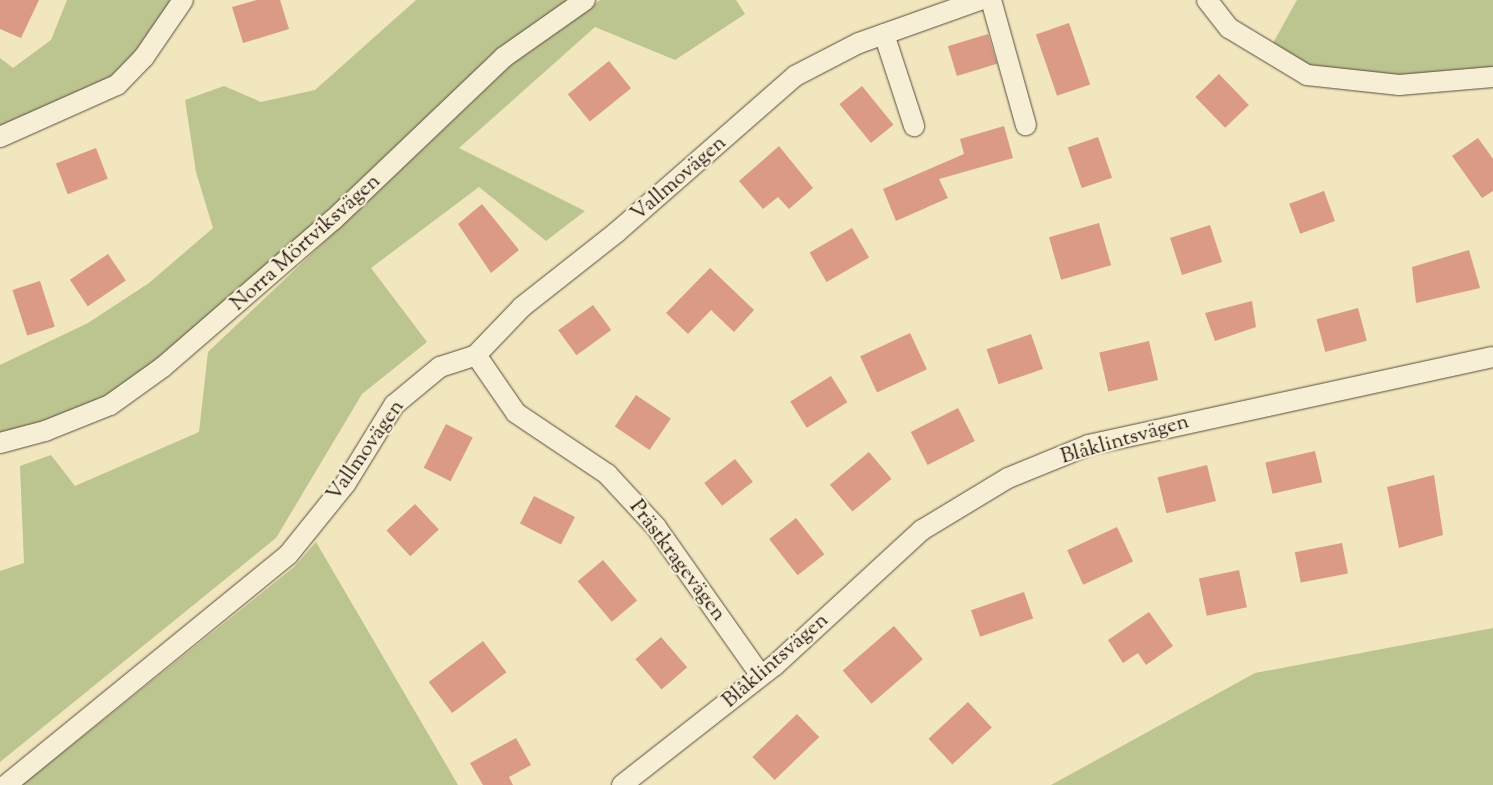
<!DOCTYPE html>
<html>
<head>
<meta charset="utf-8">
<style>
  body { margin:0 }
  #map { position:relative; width:1493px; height:785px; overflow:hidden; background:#f1e6be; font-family:"Sorts Mill Goudy",serif }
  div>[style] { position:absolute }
  .green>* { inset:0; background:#bcc490 }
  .building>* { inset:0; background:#da9a85; transform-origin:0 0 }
  .roads { filter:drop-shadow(0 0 1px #5a4c3c) drop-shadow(0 0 1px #5a4c3c) }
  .street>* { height:20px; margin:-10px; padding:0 10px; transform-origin:10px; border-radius:10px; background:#f6efd5 }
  span { translate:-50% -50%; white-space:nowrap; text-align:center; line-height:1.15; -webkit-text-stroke:4.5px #f6efd5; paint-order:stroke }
  .street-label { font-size:21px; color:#281811 }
</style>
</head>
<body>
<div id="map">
  <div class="green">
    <div style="clip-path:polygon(67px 0,183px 0,117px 85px,0 137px,0 58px,13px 68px,51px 40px)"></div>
    <div style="clip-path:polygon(416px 0,585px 0,110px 405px,0 443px,0 365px,88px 323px,149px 283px,213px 228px,196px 172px,185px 100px,224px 86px,261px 102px,315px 90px)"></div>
    <div style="clip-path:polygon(600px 0,736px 0,745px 14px,675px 60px,595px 27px,459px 148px,585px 211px,546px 241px,479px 187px,371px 268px,427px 342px,362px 394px,276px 538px,0 762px,0 571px,24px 563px,20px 466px,51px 455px,75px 486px,199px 432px,208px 352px,513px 63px)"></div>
    <div style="clip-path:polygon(1297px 0,1493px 0,1493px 77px,1307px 75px,1268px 52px)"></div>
    <div style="clip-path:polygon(316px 542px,458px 785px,22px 785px,294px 567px)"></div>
    <div style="clip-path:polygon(1493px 628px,1493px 785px,1051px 785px,1255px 673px)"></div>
  </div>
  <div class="building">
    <div style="clip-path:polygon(0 0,39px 0,21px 38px,0 29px)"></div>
    <div style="clip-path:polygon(257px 0,280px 0,289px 29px,243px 43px,232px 7px)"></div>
    <div style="left:1069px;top:23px;width:65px;height:35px;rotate:71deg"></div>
    <div style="left:988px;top:34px;width:31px;height:42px;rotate:73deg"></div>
    <div style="left:609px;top:61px;width:35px;height:53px;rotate:51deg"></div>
    <div style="left:1219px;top:74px;width:43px;height:33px;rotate:46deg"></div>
    <div style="left:862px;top:86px;width:50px;height:29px;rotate:51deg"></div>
    <div style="clip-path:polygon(1004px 126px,1013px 158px,939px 179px,948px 198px,896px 221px,883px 189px,964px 154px,960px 139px)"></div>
    <div style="left:1098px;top:137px;width:43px;height:32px;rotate:71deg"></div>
    <div style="clip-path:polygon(1478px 138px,1493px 159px,1493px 191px,1482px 198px,1452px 156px)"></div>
    <div style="clip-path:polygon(779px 146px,813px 188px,789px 209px,778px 197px,763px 209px,739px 181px)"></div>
    <div style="left:96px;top:148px;width:33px;height:43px;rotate:69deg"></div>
    <div style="left:1324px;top:191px;width:32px;height:37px;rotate:70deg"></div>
    <div style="clip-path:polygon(482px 204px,519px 250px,491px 273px,458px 224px)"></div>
    <div style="left:1099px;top:223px;width:44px;height:52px;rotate:74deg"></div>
    <div style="left:1210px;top:225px;width:39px;height:42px;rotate:72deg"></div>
    <div style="left:852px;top:228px;width:34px;height:49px;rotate:60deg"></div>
    <div style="clip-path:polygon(1469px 250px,1480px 288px,1416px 303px,1412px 267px)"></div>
    <div style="left:108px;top:254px;width:32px;height:46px;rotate:56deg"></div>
    <div style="clip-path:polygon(710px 268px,754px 310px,734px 332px,711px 310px,688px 334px,666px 313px)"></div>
    <div style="left:40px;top:281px;width:48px;height:29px;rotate:72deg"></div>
    <div style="clip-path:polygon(1252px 301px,1256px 327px,1215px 341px,1205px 313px)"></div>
    <div style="left:593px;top:305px;width:31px;height:43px;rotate:54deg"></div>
    <div style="left:1358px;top:308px;width:34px;height:43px;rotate:75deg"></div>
    <div style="left:910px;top:333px;width:40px;height:55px;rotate:65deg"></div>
    <div style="left:1031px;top:334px;width:37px;height:47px;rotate:71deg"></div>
    <div style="left:1149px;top:341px;width:40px;height:51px;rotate:77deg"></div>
    <div style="left:831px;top:376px;width:31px;height:48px;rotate:58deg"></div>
    <div style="left:636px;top:395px;width:42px;height:38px;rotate:34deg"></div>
    <div style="left:958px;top:408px;width:37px;height:53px;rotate:63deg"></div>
    <div style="left:446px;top:424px;width:30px;height:49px;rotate:27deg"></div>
    <div style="left:1315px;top:451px;width:32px;height:51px;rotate:77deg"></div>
    <div style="left:869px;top:452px;width:35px;height:51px;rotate:50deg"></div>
    <div style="left:735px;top:459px;width:29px;height:39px;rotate:52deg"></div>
    <div style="left:1207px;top:465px;width:37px;height:51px;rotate:76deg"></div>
    <div style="clip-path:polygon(1434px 475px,1443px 535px,1399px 548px,1387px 487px)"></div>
    <div style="left:534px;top:496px;width:46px;height:31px;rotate:27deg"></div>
    <div style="left:415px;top:504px;width:35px;height:39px;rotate:47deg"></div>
    <div style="left:796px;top:518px;width:46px;height:34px;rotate:52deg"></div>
    <div style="left:1117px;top:527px;width:38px;height:55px;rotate:65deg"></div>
    <div style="left:1342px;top:543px;width:31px;height:48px;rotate:79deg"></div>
    <div style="left:603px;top:560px;width:53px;height:33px;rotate:50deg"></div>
    <div style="left:1239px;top:570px;width:38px;height:41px;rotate:78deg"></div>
    <div style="left:1024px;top:592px;width:28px;height:56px;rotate:71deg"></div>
    <div style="clip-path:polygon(1149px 612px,1173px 646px,1146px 665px,1138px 653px,1123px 663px,1108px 640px)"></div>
    <div style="left:894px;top:626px;width:44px;height:68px;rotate:49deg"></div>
    <div style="left:661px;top:637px;width:40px;height:34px;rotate:49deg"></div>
    <div style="left:483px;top:641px;width:39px;height:68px;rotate:53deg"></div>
    <div style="left:968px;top:702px;width:35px;height:54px;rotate:47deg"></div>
    <div style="left:797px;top:714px;width:32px;height:62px;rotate:46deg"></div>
    <div style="clip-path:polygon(516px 738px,531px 765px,509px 777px,513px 785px,483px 785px,470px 763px)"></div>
  </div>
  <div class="roads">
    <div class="street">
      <div style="left:991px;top:0;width:130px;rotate:74.4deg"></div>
      <div style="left:1207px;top:0;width:36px;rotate:52deg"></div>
      <div style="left:1229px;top:28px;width:91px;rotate:31.1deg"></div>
      <div style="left:1307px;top:75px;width:93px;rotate:6.2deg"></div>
      <div style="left:1399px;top:85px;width:94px;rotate:-4.9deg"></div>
      <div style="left:884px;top:34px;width:97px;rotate:71.9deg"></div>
      <div style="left:0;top:137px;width:128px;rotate:-24deg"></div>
      <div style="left:117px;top:85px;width:39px;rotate:-46deg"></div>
      <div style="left:144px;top:57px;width:69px;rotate:-55.6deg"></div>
      <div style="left:476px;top:355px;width:70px;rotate:55.4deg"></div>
      <div style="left:516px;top:413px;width:110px;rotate:33.8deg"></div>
      <div style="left:607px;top:474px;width:72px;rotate:47.2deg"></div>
      <div style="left:656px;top:527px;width:182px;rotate:54.8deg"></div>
      <div style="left:0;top:443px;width:47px;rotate:-14.9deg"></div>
      <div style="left:45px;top:431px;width:70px;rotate:-21.8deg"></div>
      <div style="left:110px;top:405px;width:65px;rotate:-35.6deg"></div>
      <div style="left:163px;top:367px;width:225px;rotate:-40.9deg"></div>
      <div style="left:333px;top:220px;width:236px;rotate:-43.6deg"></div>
      <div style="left:504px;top:57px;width:99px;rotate:-35.1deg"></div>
      <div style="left:6px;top:785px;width:364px;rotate:-39.2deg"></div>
      <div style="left:288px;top:555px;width:92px;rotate:-51.1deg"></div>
      <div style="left:346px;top:483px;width:92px;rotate:-58.4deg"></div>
      <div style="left:394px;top:405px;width:60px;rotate:-39.6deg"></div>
      <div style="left:440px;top:367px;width:38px;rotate:-18deg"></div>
      <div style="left:476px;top:355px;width:66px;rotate:-46.2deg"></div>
      <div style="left:522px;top:307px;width:121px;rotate:-38.3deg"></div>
      <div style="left:617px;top:232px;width:237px;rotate:-41.2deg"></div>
      <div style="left:795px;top:76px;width:72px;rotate:-27.3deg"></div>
      <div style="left:859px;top:43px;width:128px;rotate:-19.6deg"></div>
      <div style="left:622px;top:785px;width:193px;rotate:-38.1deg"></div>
      <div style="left:774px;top:666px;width:201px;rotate:-42.6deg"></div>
      <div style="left:922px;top:530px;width:100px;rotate:-31.2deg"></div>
      <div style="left:1008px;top:478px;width:87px;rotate:-22.2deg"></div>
      <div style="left:1089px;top:445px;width:413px;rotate:-12.3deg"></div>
    </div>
  </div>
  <div class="street-label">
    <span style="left:679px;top:179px;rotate:-41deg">Vallmovägen</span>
    <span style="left:306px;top:243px;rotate:-42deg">Norra Mörtviksvägen</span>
    <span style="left:1125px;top:440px;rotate:-16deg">Blåklintsvägen</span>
    <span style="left:366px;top:451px;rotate:-55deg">Vallmovägen</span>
    <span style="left:677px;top:561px;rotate:53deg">Prästkragevägen</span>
    <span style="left:776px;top:661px;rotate:-41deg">Blåklintsvägen</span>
  </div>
</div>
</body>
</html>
